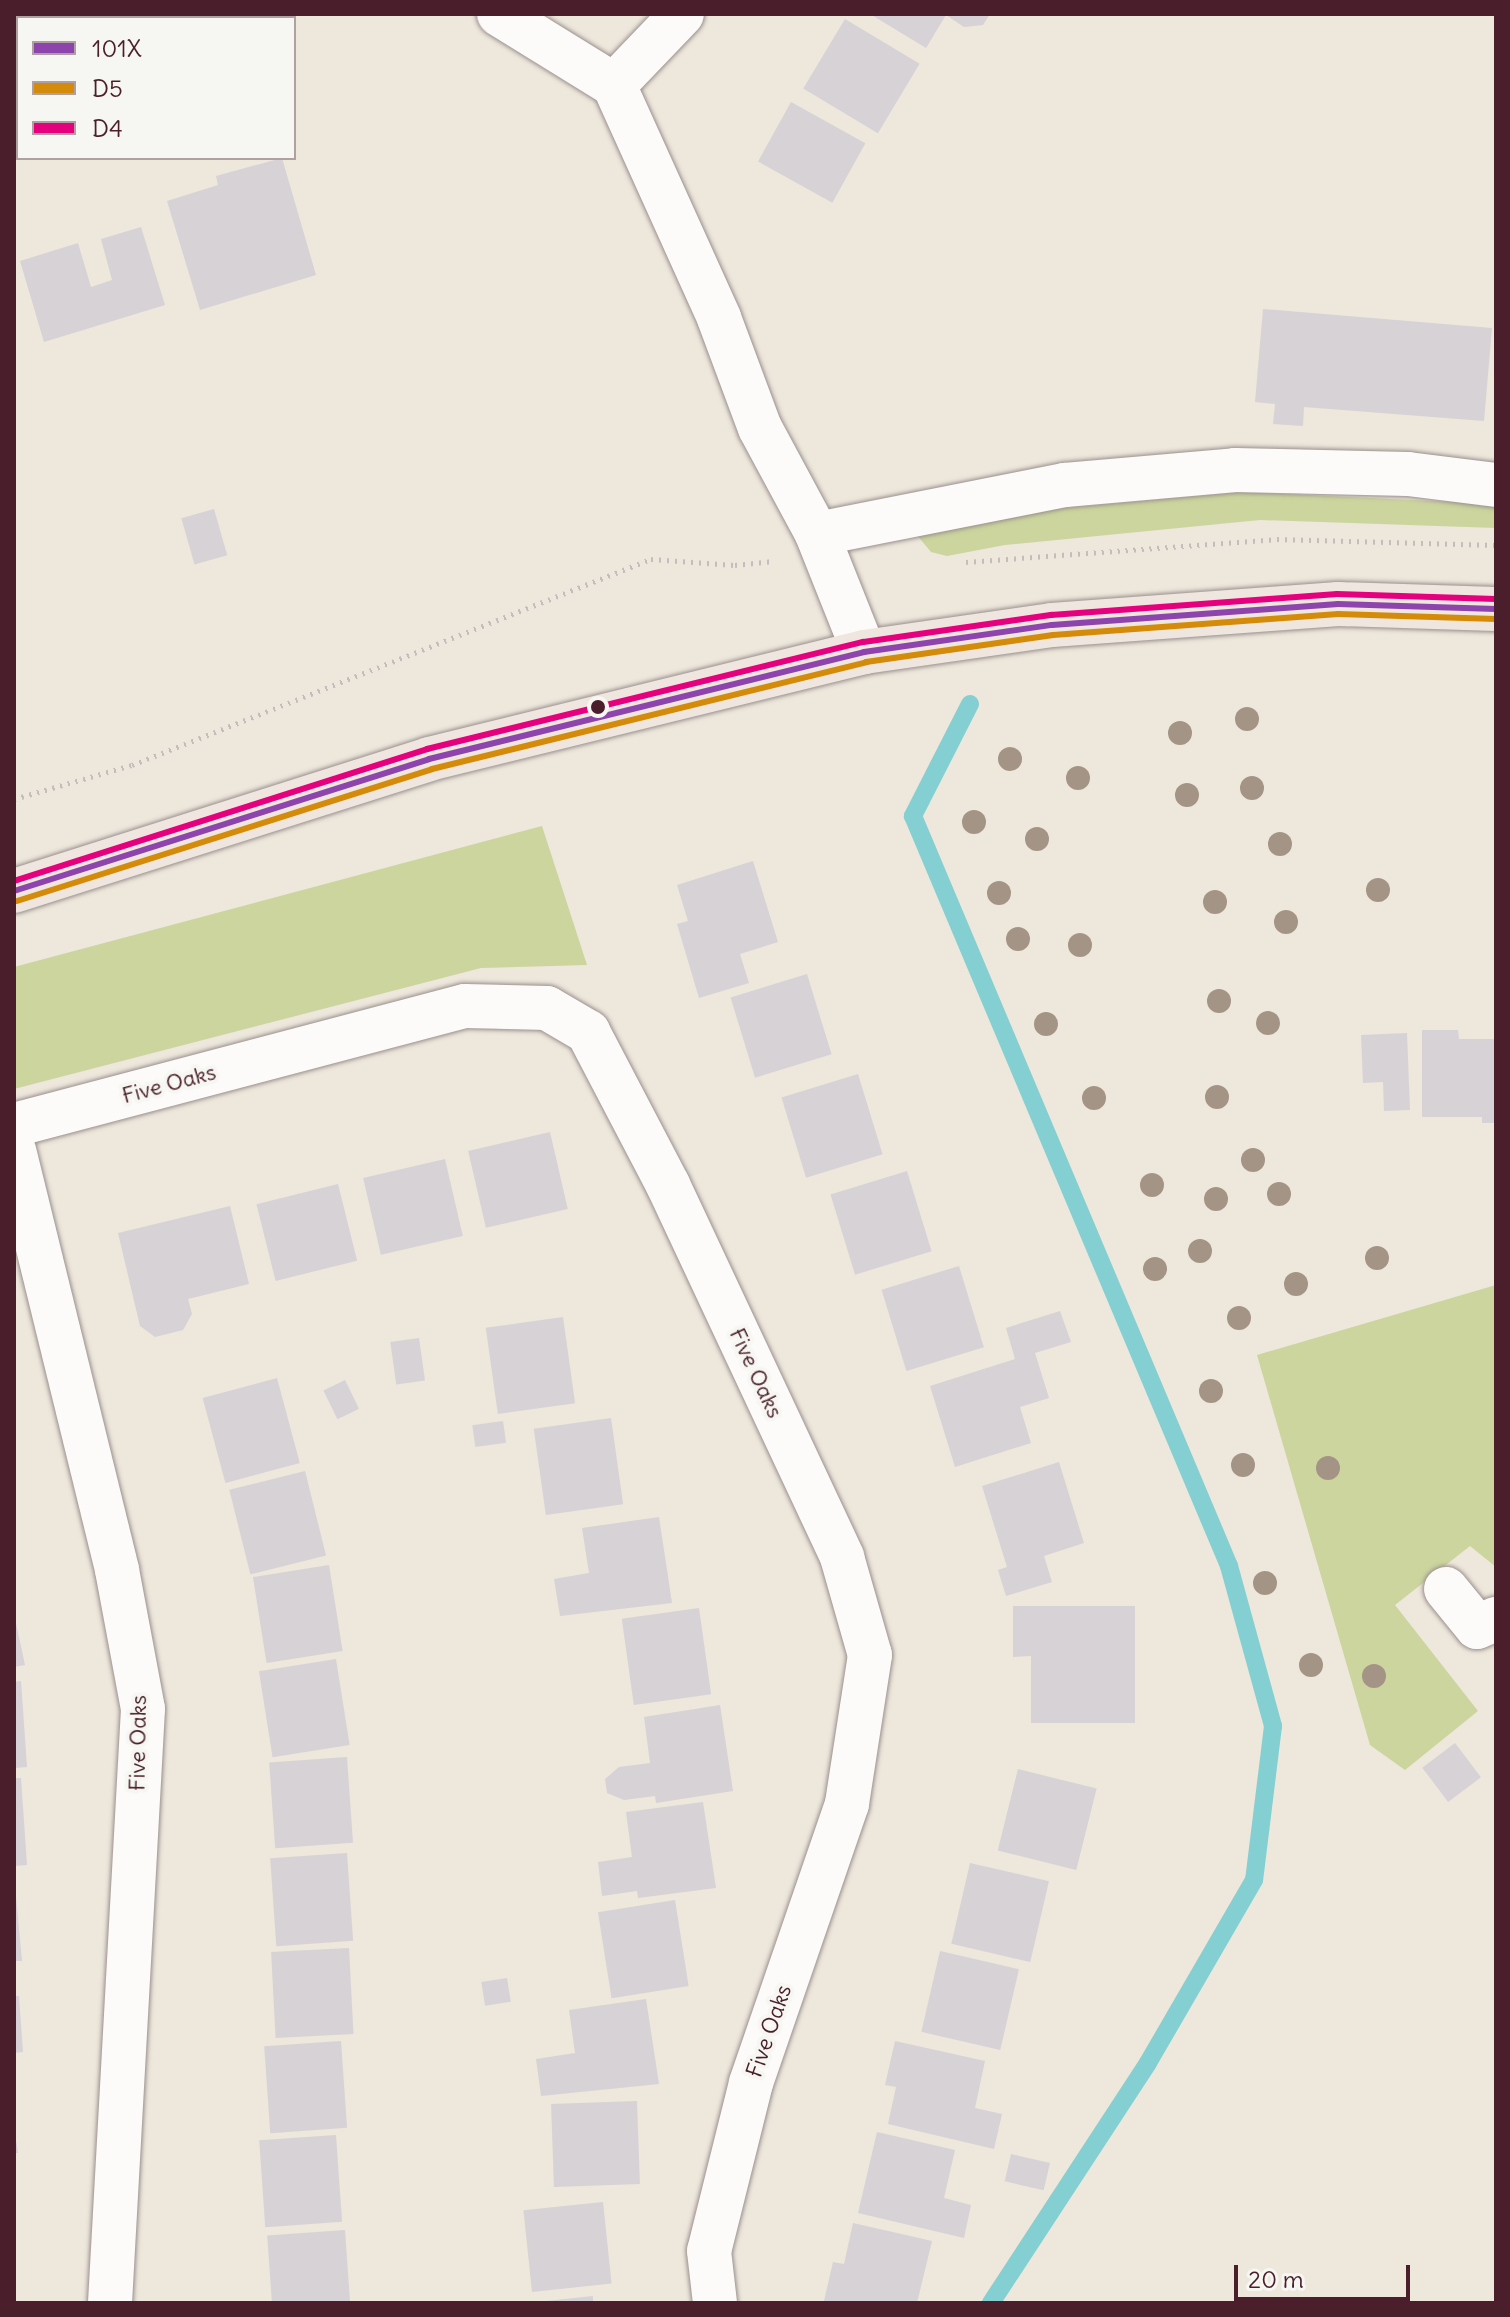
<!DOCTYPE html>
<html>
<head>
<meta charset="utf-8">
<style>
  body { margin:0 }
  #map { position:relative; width:1510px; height:2317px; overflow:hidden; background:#ede7dc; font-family:Delius,sans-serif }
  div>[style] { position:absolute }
  .green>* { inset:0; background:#ccd59e }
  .stream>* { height:18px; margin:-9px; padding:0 9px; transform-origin:9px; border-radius:9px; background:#84cfd2 }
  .building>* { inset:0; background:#d7d2d6; transform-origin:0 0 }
  .path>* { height:5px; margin-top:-2.5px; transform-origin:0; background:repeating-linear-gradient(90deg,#c3bdbd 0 2px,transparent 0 8px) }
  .roads { filter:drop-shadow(0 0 2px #9a908d) drop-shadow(0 0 2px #9a908d) }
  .minor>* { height:44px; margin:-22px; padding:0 22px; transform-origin:22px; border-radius:22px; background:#fcfbfa }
  .major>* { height:44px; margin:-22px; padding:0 22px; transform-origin:22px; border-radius:22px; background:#efe6df }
  .bus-1>* { height:6px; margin:-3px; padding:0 3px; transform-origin:3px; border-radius:3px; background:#8e44ad }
  .bus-2>* { height:6px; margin:-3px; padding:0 3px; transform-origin:3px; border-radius:3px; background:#d48b09 }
  .bus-3>* { height:6px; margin:-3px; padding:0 3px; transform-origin:3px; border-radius:3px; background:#e5007d }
  .trees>* { width:24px; height:24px; margin:-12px; border-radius:50%; background:#a49485 }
  .dots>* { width:22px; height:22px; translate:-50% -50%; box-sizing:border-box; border:4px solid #f6f6f2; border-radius:50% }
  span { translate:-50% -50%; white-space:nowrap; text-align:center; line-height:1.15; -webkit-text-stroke:8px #f6f6f2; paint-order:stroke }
  .street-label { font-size:22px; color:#4a1f2b }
  .frame { position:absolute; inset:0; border:16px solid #4a1f2b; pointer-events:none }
  .legend { position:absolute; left:16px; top:16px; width:280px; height:144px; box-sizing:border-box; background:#f6f6f2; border:2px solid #b1a0a2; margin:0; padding:10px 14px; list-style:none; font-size:24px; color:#4a1f2b }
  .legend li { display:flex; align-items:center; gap:16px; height:40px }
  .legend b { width:40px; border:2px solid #b1a0a2 }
  .scale { position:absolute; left:1234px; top:2265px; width:176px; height:36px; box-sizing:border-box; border:4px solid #4a1f2b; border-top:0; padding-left:10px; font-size:24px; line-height:28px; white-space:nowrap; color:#4a1f2b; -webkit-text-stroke:6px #f6f6f2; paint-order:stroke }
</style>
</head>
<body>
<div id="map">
  <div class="green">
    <div style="clip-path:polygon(1242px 492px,1496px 504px,1496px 528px,1260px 520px,1005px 545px,947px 556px,931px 552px,916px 534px,1041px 510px)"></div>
    <div style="clip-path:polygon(542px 826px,587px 965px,481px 968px,14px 1089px,14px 967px)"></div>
    <div style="clip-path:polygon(1496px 1285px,1496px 1567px,1470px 1546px,1395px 1605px,1478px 1711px,1405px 1770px,1370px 1745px,1257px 1355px)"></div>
  </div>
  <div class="stream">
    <div style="left:970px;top:704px;width:126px;rotate:117deg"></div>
    <div style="left:913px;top:816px;width:814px;rotate:67.15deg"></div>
    <div style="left:1229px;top:1566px;width:166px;rotate:74.6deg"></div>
    <div style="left:1273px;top:1726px;width:155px;rotate:97deg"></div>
    <div style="left:1254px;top:1880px;width:211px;rotate:120.1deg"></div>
    <div style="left:1148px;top:2063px;width:287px;rotate:123.2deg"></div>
  </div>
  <div class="building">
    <div style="clip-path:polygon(870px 14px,990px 14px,983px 25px,964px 27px,946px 15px,926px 48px)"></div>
    <div style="left:845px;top:19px;width:87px;height:81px;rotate:31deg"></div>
    <div style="left:791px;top:102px;width:85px;height:68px;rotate:29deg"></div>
    <div style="clip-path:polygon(282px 158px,316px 275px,200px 310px,167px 201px,218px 185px,216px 176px)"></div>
    <div style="clip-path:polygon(141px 227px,165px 305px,44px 342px,20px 261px,78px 243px,91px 287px,112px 280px,101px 239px)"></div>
    <div style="clip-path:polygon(1263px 309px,1492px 328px,1484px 421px,1304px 407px,1303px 426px,1273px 424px,1275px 404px,1255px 402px)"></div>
    <div style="left:214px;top:509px;width:48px;height:34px;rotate:74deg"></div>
    <div style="clip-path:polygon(753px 861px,778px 942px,740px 954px,749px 983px,699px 998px,677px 924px,688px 921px,677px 885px)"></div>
    <div style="left:807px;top:974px;width:84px;height:80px;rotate:73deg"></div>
    <div style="clip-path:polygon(1422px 1030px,1458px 1030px,1459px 1039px,1496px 1039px,1496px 1123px,1482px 1123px,1482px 1117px,1422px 1117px)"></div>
    <div style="clip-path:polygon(1407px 1033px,1410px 1110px,1384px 1111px,1383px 1082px,1363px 1083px,1361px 1035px)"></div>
    <div style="left:858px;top:1074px;width:84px;height:80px;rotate:73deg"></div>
    <div style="left:550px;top:1132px;width:79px;height:84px;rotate:77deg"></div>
    <div style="left:445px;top:1159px;width:79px;height:84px;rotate:77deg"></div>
    <div style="left:907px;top:1171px;width:84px;height:80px;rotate:73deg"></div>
    <div style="left:338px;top:1184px;width:79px;height:84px;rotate:76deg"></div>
    <div style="clip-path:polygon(230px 1206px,249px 1284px,188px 1299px,192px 1314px,183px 1330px,155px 1337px,140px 1326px,118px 1233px)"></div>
    <div style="left:959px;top:1266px;width:85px;height:81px;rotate:73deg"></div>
    <div style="clip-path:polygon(1060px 1311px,1071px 1342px,1035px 1353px,1049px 1398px,1020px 1407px,1031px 1443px,955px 1467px,930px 1386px,1015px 1359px,1006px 1328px)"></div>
    <div style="left:563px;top:1317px;width:87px;height:78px;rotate:82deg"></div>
    <div style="left:419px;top:1338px;width:43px;height:29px;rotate:82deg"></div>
    <div style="left:277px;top:1378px;width:88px;height:77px;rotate:75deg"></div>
    <div style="left:345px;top:1380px;width:32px;height:24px;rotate:64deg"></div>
    <div style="left:611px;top:1418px;width:87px;height:78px;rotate:82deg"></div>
    <div style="left:503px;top:1421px;width:22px;height:31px;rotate:82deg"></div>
    <div style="clip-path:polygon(1059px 1462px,1084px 1543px,1044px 1556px,1052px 1582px,1006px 1596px,998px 1570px,1007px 1567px,982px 1486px)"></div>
    <div style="left:305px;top:1471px;width:87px;height:78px;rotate:76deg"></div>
    <div style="clip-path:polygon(659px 1517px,672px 1603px,560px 1616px,554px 1579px,589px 1573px,582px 1528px)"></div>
    <div style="left:329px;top:1565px;width:87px;height:77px;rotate:81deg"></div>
    <div style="clip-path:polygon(1013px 1606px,1135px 1606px,1135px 1723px,1031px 1723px,1031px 1656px,1013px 1657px)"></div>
    <div style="left:699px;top:1608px;width:87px;height:78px;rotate:82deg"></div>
    <div style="clip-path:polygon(14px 1614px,25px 1665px,14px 1667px)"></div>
    <div style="left:336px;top:1659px;width:87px;height:78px;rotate:81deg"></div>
    <div style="clip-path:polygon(21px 1681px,27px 1767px,14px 1768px,14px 1682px)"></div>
    <div style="clip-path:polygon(720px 1705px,733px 1791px,656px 1803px,655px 1796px,624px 1800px,607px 1793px,605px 1779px,619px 1767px,650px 1763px,644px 1717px)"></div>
    <div style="left:1455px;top:1743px;width:43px;height:41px;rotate:53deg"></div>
    <div style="left:347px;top:1757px;width:86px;height:78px;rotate:86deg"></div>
    <div style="left:1018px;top:1769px;width:81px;height:84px;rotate:14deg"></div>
    <div style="clip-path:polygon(14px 1778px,21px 1778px,27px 1865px,14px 1866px)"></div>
    <div style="clip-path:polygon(703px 1802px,716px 1888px,638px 1898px,637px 1891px,602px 1896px,598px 1862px,632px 1857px,626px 1812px)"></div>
    <div style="left:347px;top:1853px;width:88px;height:77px;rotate:86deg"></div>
    <div style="left:970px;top:1863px;width:81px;height:83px;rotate:13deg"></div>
    <div style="clip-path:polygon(14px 1875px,22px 1961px,14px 1961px)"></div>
    <div style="left:675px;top:1900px;width:87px;height:78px;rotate:81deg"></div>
    <div style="left:349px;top:1948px;width:86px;height:78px;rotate:87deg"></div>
    <div style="left:940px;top:1951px;width:81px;height:83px;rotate:13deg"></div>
    <div style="left:507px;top:1978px;width:24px;height:26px;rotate:81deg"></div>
    <div style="clip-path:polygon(14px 1996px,19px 1996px,23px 2052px,14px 2053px)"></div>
    <div style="clip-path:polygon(646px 1999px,659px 2084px,541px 2096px,536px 2059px,575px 2053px,569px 2010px)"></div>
    <div style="left:341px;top:2041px;width:87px;height:77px;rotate:86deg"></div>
    <div style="clip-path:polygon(895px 2041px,985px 2061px,975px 2108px,1002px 2114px,994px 2149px,888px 2124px,896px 2087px,885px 2085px)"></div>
    <div style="left:637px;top:2101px;width:83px;height:86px;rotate:88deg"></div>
    <div style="clip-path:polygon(14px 2128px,18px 2153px,14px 2153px)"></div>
    <div style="clip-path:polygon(877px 2132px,955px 2150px,944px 2198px,971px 2205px,964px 2238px,858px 2213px)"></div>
    <div style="left:336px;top:2135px;width:87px;height:77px;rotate:86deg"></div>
    <div style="left:1011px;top:2154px;width:40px;height:28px;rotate:13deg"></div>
    <div style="left:603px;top:2202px;width:82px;height:80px;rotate:84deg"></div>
    <div style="clip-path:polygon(853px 2223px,932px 2241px,917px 2303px,824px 2301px,833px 2262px,844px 2264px)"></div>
    <div style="left:345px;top:2230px;width:73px;height:78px;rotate:86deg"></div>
    <div style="clip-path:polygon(593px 2296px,593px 2303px,547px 2303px,546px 2301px)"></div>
  </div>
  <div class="path">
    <div style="left:966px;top:562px;width:312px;rotate:-4.2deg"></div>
    <div style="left:1277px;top:539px;width:219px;rotate:1.6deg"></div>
    <div style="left:14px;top:799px;width:123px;rotate:-16.1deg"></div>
    <div style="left:132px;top:765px;width:558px;rotate:-21.65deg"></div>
    <div style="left:651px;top:559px;width:84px;rotate:4.1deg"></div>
    <div style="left:735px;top:565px;width:36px;rotate:-6deg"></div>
  </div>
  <div class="roads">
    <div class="minor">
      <div style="left:499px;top:14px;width:135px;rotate:31.7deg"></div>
      <div style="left:65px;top:18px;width:4px;rotate:-63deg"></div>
      <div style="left:14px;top:70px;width:5px;rotate:-37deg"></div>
      <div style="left:614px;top:85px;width:256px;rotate:65.7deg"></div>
      <div style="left:719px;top:318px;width:117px;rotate:69.6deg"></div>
      <div style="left:760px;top:428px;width:120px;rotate:61.7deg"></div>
      <div style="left:817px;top:534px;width:127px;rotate:68.3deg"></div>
      <div style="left:614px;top:85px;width:98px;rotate:-46.2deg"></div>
      <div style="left:817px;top:534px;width:253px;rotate:-11.2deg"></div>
      <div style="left:1065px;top:485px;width:171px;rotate:-5deg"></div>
      <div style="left:1235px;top:470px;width:173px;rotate:1.3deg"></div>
      <div style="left:1408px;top:474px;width:89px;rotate:7.1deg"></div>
      <div style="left:14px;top:1125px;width:466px;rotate:-14.8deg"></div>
      <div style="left:465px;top:1006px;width:82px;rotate:1.4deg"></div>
      <div style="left:547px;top:1008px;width:48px;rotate:30.3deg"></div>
      <div style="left:588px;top:1032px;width:173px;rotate:62.4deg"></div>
      <div style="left:668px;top:1185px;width:411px;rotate:64.9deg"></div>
      <div style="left:842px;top:1557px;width:102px;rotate:74.1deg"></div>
      <div style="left:870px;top:1655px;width:151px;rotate:98.8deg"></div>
      <div style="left:847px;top:1804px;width:295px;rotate:109deg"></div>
      <div style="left:751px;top:2083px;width:173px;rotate:104deg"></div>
      <div style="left:709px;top:2251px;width:52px;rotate:83.4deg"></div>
      <div style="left:14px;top:1150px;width:432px;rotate:76.2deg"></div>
      <div style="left:117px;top:1570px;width:141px;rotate:79.4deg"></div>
      <div style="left:143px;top:1709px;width:595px;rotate:93.18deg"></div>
      <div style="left:1446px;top:1589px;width:49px;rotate:50.8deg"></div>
      <div style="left:1477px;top:1627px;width:21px;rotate:-23deg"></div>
    </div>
    <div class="major">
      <div style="left:14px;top:891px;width:435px;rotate:-17.6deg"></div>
      <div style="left:429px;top:759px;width:448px;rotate:-13.8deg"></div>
      <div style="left:864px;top:652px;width:190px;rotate:-8.2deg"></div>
      <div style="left:1052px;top:625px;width:287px;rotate:-4.2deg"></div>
      <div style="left:1338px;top:604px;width:158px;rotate:1.8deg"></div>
    </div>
  </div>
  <div class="bus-1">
    <div style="left:14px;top:891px;width:435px;rotate:-17.6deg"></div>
    <div style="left:429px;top:759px;width:448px;rotate:-13.8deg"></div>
    <div style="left:864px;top:652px;width:190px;rotate:-8.2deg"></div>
    <div style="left:1052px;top:625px;width:287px;rotate:-4.2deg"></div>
    <div style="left:1338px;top:604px;width:158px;rotate:1.8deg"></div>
  </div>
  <div class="bus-2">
    <div style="left:17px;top:901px;width:435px;rotate:-17.6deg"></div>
    <div style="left:432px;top:769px;width:447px;rotate:-13.8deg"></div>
    <div style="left:866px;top:662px;width:189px;rotate:-8.2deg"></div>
    <div style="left:1053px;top:635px;width:286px;rotate:-4.2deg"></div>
    <div style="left:1338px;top:614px;width:158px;rotate:1.8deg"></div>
  </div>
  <div class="bus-3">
    <div style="left:14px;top:881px;width:434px;rotate:-17.7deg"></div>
    <div style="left:427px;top:749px;width:449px;rotate:-13.8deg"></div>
    <div style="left:863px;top:642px;width:190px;rotate:-8.2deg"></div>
    <div style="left:1051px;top:615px;width:287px;rotate:-4.2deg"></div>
    <div style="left:1337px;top:594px;width:159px;rotate:1.8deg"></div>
  </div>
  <div class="trees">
    <div style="left:1247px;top:719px"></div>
    <div style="left:1180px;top:733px"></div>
    <div style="left:1010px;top:759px"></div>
    <div style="left:1078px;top:778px"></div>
    <div style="left:1252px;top:788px"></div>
    <div style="left:1187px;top:795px"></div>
    <div style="left:974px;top:822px"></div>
    <div style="left:1037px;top:839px"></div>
    <div style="left:1280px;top:844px"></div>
    <div style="left:1378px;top:890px"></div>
    <div style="left:999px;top:893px"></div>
    <div style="left:1215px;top:902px"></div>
    <div style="left:1286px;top:922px"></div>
    <div style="left:1018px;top:939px"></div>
    <div style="left:1080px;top:945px"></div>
    <div style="left:1219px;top:1001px"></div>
    <div style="left:1268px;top:1023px"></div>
    <div style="left:1046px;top:1024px"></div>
    <div style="left:1217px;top:1097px"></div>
    <div style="left:1094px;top:1098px"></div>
    <div style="left:1253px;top:1160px"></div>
    <div style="left:1152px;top:1185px"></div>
    <div style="left:1279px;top:1194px"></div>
    <div style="left:1216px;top:1199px"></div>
    <div style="left:1200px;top:1251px"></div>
    <div style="left:1377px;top:1258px"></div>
    <div style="left:1155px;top:1269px"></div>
    <div style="left:1296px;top:1284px"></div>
    <div style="left:1239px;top:1318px"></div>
    <div style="left:1211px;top:1391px"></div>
    <div style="left:1243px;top:1465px"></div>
    <div style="left:1328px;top:1468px"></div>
    <div style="left:1265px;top:1583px"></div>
    <div style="left:1311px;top:1665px"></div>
    <div style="left:1374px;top:1676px"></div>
  </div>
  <div class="dots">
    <div style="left:598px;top:707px;background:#4a1f2b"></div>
  </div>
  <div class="street-label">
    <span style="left:169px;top:1084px;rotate:-15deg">Five Oaks</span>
    <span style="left:756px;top:1373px;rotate:65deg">Five Oaks</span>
    <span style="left:138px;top:1743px;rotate:-89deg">Five Oaks</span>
    <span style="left:769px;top:2031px;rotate:-71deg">Five Oaks</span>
  </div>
  <div class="frame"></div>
  <ul class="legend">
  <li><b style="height:10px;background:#8e44ad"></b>101X</li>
  <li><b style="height:10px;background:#d48b09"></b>D5</li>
  <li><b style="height:10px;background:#e5007d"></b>D4</li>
  </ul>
  <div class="scale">20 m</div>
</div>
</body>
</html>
